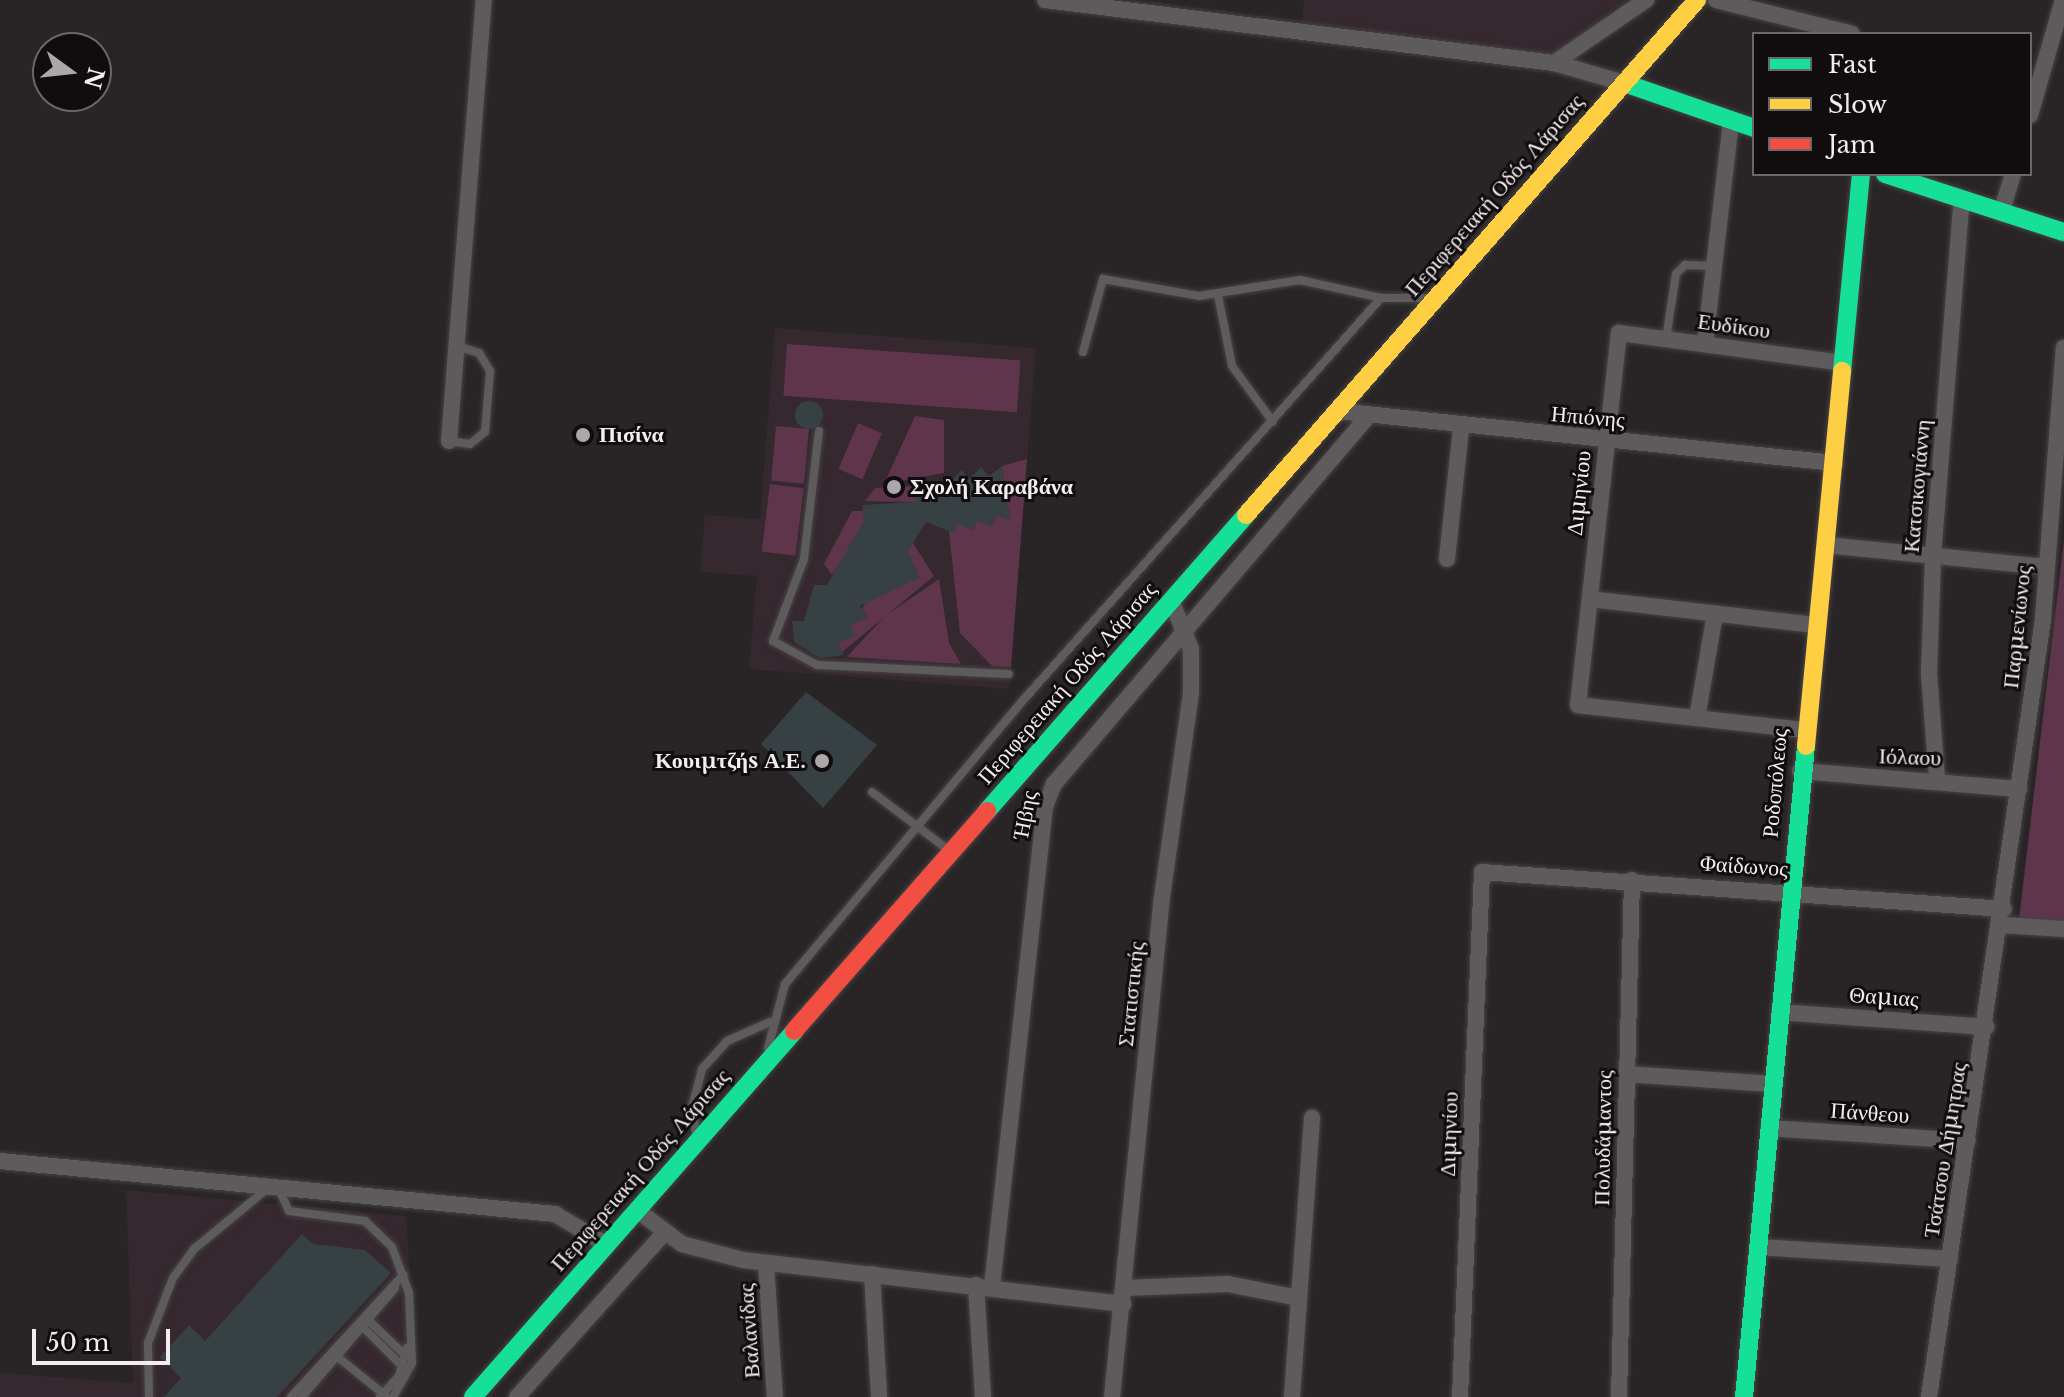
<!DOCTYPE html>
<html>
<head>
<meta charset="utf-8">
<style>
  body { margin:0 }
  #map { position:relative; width:2064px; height:1397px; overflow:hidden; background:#292527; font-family:"Libre Baskerville",serif }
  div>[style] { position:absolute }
  .built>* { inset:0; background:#35282f }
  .green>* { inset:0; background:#5f354c; transform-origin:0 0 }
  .building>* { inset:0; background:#374143 }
  .round { border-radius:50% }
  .roads { filter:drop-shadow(0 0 2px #474345) drop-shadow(0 0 2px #474345) }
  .lane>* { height:8px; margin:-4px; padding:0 4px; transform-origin:4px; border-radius:4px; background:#5e5b5c }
  .street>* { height:16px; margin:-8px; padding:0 8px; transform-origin:8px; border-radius:8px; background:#5e5b5c }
  .fast>* { height:18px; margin:-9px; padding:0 9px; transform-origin:9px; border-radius:9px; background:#16e098 }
  .slow>* { height:18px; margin:-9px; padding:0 9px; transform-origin:9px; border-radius:9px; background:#ffcf43 }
  .jam>* { height:18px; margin:-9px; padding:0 9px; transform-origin:9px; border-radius:9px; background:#f24e42 }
  .dots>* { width:22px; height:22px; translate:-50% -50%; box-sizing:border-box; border:4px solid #110d0f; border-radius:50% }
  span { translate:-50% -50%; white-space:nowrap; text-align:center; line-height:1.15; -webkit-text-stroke:6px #110d0f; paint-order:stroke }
  .street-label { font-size:22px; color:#f3edf0 }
  .poi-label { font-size:22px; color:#f3edf0; font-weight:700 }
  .left { translate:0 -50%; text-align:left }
  .right { translate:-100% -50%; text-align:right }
  .legend { position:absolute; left:1752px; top:32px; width:280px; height:144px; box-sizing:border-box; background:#110d0f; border:2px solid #6b6769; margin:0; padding:10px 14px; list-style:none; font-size:24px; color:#f3edf0 }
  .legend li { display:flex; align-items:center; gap:16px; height:40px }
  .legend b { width:40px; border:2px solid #6b6769 }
  .north { position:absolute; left:32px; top:32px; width:80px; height:80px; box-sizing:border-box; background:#110d0f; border:2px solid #6b6769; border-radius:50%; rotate:105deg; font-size:22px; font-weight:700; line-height:32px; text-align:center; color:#f3edf0 }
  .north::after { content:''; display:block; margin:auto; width:28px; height:36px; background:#aca7aa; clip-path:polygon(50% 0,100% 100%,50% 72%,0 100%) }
  .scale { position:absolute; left:32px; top:1329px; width:138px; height:36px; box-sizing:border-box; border:4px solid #f3edf0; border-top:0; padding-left:10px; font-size:24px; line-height:28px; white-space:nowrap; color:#f3edf0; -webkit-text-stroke:6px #110d0f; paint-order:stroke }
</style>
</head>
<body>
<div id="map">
  <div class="built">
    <div style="clip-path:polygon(1304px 0,1627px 0,1553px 55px,1300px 30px)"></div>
    <div style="clip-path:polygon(775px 328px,1036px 348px,1009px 689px,749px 669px,757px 576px,700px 572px,705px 515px,760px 519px)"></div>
    <div style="clip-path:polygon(126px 1190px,406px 1216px,416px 1377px,399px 1397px,0 1397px,0 1373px,133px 1383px)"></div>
  </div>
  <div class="green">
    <div style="left:787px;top:344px;width:234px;height:52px;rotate:4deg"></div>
    <div style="clip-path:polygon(915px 416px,944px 420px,944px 473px,884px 484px)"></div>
    <div style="left:858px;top:423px;width:26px;height:50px;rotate:23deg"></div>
    <div style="left:776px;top:426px;width:33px;height:55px;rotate:5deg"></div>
    <div style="clip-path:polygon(1027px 459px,1011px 667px,992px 666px,960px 633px,949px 532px,958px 524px,974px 530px,976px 520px,992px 526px,996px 515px,1010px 520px,1002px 466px)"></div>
    <div style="left:770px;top:484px;width:34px;height:68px;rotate:7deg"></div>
    <div style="clip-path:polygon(915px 486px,915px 502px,865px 501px,875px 488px)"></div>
    <div style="clip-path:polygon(852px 511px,863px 511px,865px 525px,832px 575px,824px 564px)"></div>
    <div style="clip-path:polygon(2064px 540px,2064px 922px,2019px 919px)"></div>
    <div style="clip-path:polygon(913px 543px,934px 576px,842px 652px,838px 643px,855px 635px,850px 625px,867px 618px,862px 609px,868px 598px,919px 578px,908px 551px)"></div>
    <div style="clip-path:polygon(939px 579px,949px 643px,961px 664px,847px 657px,885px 616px)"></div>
  </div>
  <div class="building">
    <div class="round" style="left:795px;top:401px;width:28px;height:28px"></div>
    <div style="clip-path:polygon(1002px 466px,1010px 520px,996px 515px,992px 526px,976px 520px,974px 530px,958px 524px,954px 533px,926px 522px,908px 551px,919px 578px,860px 606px,867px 618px,850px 625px,855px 635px,838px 643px,844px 655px,820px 658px,794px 642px,792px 621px,804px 621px,814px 585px,827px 585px,864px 520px,862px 505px,915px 502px,915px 486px,951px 480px,962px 470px,969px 479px,981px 467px,989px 476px)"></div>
    <div style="clip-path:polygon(806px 692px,877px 745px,823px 808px,761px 744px)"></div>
    <div style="clip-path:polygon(302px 1234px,313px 1244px,365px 1250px,391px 1273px,277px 1397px,164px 1397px,181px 1378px,160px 1357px,189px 1325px,205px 1341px)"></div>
  </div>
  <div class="roads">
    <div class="lane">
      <div style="left:1218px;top:295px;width:72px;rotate:78.8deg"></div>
      <div style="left:1232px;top:366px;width:69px;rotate:53.8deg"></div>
      <div style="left:1666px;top:339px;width:66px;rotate:-81.3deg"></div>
      <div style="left:1676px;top:274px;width:13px;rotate:-45deg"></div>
      <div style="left:1685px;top:265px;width:28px;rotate:2deg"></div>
      <div style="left:1083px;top:352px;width:76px;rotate:-74.7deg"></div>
      <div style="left:1103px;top:279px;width:97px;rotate:10deg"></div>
      <div style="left:1199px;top:296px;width:102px;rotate:-9deg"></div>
      <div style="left:1300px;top:280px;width:83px;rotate:12.5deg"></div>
      <div style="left:819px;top:431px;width:129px;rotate:96.7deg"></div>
      <div style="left:804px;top:559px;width:88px;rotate:110.7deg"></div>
      <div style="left:773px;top:641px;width:50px;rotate:28.6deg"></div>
      <div style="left:817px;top:665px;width:192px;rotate:2.7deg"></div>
      <div style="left:449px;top:441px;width:21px;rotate:8deg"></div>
      <div style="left:470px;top:444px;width:19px;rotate:-39deg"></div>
      <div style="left:485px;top:432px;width:61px;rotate:-85.3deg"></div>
      <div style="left:490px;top:371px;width:21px;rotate:-121deg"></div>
      <div style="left:479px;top:353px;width:23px;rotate:-162deg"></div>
      <div style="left:872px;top:792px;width:94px;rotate:37.2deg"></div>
      <div style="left:768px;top:1048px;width:66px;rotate:-75.1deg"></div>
      <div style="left:785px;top:984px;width:375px;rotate:-50deg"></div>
      <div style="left:1026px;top:697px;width:534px;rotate:-48.34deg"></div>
      <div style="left:1381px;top:298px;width:47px"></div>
      <div style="left:696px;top:1133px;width:26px;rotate:-99deg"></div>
      <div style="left:692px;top:1107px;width:39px;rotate:-75deg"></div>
      <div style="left:702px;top:1069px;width:38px;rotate:-48deg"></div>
      <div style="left:727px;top:1041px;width:47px;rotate:-23.8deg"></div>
      <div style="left:279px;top:1189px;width:24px;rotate:66deg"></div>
      <div style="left:289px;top:1211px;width:77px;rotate:7.5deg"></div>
      <div style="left:365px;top:1221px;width:37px;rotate:44deg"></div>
      <div style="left:392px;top:1247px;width:49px;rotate:69.7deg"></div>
      <div style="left:409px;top:1293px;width:70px;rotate:87.5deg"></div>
      <div style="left:412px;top:1363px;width:39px;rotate:119deg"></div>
      <div style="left:367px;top:1319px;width:55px;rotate:43.5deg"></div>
      <div style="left:360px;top:1324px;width:62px;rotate:45deg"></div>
      <div style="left:334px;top:1354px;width:67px;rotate:38.9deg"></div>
      <div style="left:149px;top:1397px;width:54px;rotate:-91.1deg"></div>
      <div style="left:148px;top:1343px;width:70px;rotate:-69deg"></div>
      <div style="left:173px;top:1278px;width:36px;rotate:-54deg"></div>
      <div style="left:194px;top:1249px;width:96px;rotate:-39.5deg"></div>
      <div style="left:291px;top:1397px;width:166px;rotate:-47.4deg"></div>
      <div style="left:302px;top:1397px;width:143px;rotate:-49.5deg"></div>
      <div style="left:380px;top:1397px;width:28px;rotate:-48deg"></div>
      <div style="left:399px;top:1376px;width:29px;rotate:-74deg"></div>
    </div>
    <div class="street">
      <div style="left:1045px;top:0;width:513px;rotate:7.06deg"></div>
      <div style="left:1554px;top:63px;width:73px;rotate:15.9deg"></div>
      <div style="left:1716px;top:0;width:140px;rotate:14deg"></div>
      <div style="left:1554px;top:63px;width:112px;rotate:-34.4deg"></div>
      <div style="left:2030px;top:115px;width:120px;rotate:-74deg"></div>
      <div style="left:2001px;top:213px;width:41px;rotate:-72.9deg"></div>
      <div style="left:1705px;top:343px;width:225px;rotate:-83.3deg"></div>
      <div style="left:1337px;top:411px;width:501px;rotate:5.96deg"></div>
      <div style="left:449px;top:441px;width:442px;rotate:-85.5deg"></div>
      <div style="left:1826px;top:545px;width:222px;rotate:5.7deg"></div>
      <div style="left:1447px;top:559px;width:132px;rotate:-83.9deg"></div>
      <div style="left:1590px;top:599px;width:227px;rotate:6.6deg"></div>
      <div style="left:1697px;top:718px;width:106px;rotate:-80.2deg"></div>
      <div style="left:1804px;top:730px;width:227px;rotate:-173.7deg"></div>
      <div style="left:1578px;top:705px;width:266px;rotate:-83.7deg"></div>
      <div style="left:1607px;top:441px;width:109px;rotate:-83.7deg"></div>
      <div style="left:1619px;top:333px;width:227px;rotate:7.6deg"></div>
      <div style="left:1800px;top:771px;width:220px;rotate:4.7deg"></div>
      <div style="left:1937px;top:778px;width:105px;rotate:-94.4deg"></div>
      <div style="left:1929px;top:673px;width:117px;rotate:-88deg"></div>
      <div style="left:1933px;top:556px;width:359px;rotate:-85.4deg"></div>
      <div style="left:2002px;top:925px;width:62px;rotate:3.7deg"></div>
      <div style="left:1779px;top:1012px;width:208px;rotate:4.1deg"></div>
      <div style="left:1626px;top:1074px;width:146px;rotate:3.9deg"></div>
      <div style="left:1768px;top:1128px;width:200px;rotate:3.7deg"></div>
      <div style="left:0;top:1161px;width:558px;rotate:5.45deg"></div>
      <div style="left:555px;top:1214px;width:61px;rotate:30.8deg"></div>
      <div style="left:637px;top:1210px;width:56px;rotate:37.1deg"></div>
      <div style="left:682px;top:1244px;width:63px;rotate:14.7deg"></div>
      <div style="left:743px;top:1260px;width:383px;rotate:6.6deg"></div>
      <div style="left:1758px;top:1247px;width:192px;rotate:3.6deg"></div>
      <div style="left:766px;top:1263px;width:134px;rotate:86.2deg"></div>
      <div style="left:872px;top:1274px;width:123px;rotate:86.7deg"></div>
      <div style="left:976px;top:1285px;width:112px;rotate:86.4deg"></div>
      <div style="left:992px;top:1286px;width:482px;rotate:-83.7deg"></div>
      <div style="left:1045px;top:807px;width:25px;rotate:-69deg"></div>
      <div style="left:1054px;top:784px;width:482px;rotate:-49.5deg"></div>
      <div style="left:1124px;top:1288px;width:104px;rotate:-2.2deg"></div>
      <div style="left:1228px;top:1284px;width:72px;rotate:11.2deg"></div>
      <div style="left:517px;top:1397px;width:220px;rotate:-48.1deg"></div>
      <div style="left:1112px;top:1397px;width:495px;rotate:-84.3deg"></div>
      <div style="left:1161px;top:904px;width:213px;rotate:-81.9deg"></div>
      <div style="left:1191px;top:693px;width:44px;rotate:-90deg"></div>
      <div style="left:1191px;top:649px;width:53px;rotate:-112.2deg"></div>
      <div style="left:1292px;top:1397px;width:280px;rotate:-85.9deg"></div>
      <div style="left:1460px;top:1397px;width:525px;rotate:-87.6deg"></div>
      <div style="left:1482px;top:872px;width:523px;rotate:4.05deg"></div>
      <div style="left:1619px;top:1397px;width:517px;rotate:-88.56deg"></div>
      <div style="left:1929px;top:1397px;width:786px;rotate:-81.66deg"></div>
      <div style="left:2043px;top:619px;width:272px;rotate:-85.6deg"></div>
    </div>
    <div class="fast">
      <div style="left:1624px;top:83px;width:138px;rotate:19.1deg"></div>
      <div style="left:1885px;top:174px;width:188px;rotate:18deg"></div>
      <div style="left:1842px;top:371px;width:198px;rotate:-84.5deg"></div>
      <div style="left:987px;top:811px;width:393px;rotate:-48.8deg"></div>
      <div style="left:473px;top:1397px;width:487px;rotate:-48.7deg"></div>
      <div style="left:1744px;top:1397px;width:654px;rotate:-84.56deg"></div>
    </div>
    <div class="slow">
      <div style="left:1246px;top:515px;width:685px;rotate:-48.79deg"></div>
      <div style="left:1806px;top:746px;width:377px;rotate:-84.5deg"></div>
    </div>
    <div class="jam">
      <div style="left:794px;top:1031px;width:293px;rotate:-48.7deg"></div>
    </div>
  </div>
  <div class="dots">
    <div style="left:583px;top:435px;background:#aca7aa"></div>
    <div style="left:894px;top:487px;background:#aca7aa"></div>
    <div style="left:822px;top:761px;background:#aca7aa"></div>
  </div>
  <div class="street-label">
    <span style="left:1494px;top:195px;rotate:-49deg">Περιφερειακή Οδός Λάρισας</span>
    <span style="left:1734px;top:326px;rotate:8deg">Ευδίκου</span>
    <span style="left:1588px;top:417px;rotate:5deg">Ηπιόνης</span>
    <span style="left:1917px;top:486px;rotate:-85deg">Κατσικογιάννη</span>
    <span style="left:1579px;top:493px;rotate:-84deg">Διμηνίου</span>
    <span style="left:2017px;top:627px;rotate:-84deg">Παρμενίωνος</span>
    <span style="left:1067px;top:683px;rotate:-49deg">Περιφερειακή Οδός Λάρισας</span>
    <span style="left:1910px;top:757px;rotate:2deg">Ιόλαου</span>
    <span style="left:1775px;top:783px;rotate:-85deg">Ροδοπόλεως</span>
    <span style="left:1025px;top:815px;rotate:-79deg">Ήβης</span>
    <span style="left:1744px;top:866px;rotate:4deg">Φαίδωνος</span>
    <span style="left:1131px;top:994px;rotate:-84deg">Στατιστικής</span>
    <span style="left:1884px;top:997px;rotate:4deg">Θαμιας</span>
    <span style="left:1870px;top:1113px;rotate:4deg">Πάνθεου</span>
    <span style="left:1449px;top:1134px;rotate:-88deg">Διμηνίου</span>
    <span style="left:1603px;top:1138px;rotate:-89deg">Πολυδάμαντος</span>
    <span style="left:1945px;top:1150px;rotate:-81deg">Τσάτσου Δήμητρας</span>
    <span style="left:640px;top:1170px;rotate:-49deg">Περιφερειακή Οδός Λάρισας</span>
    <span style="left:749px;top:1331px;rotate:-94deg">Βαλανίδας</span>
  </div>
  <div class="poi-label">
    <span class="left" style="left:599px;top:435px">Πισίνα</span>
    <span class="left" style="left:910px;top:487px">Σχολή Καραβάνα</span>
    <span class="right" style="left:806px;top:761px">Κουιμτζήs Α.Ε.</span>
  </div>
  <ul class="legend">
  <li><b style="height:10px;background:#16e098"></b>Fast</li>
  <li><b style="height:10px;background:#ffcf43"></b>Slow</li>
  <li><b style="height:10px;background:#f24e42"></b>Jam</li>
  </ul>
  <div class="north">N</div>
  <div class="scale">50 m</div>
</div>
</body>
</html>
